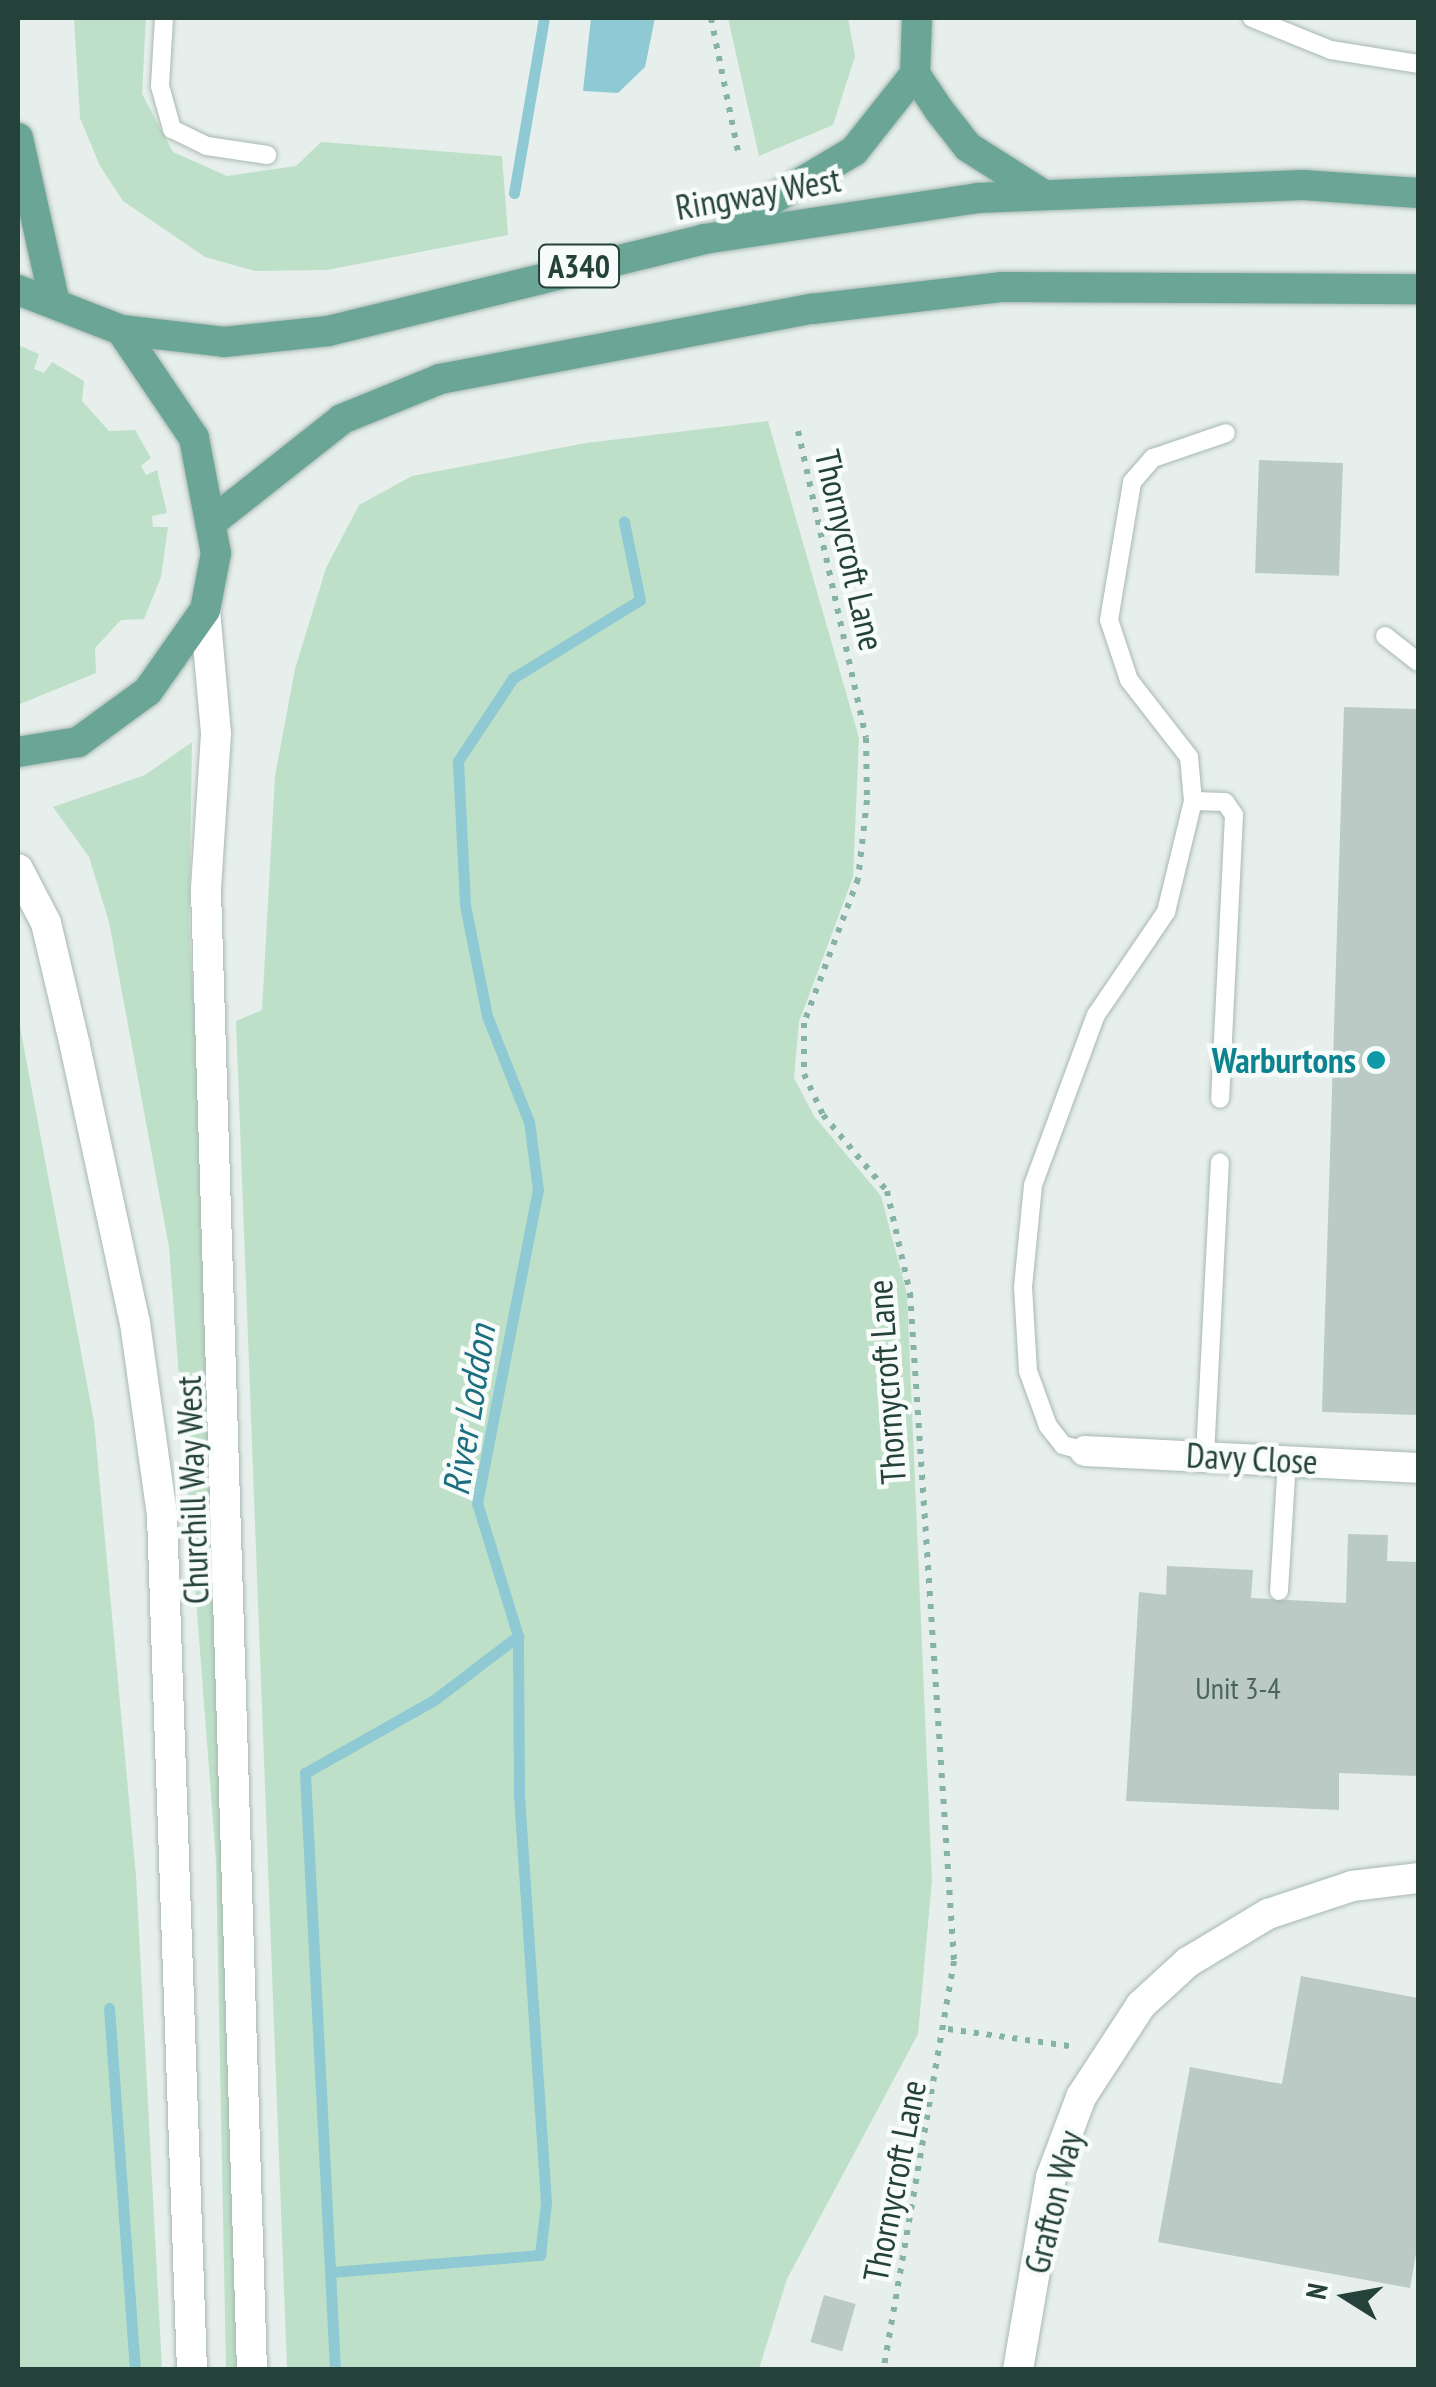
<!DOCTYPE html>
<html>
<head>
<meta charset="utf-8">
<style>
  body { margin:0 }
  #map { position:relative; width:1436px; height:2387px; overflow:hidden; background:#e6efeb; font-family:"PT Sans Narrow",sans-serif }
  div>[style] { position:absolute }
  .green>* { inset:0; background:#bfe0c8 }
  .water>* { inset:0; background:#8ec9d4 }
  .stream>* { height:11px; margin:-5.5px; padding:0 5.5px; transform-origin:5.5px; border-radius:5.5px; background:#8ec9d4 }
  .building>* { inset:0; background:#bbcac4; transform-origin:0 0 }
  .path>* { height:6px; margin-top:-3px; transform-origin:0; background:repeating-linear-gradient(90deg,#86b3a5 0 5px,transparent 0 13px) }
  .roads { filter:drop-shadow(0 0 2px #a8b8b2) drop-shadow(0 0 2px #a8b8b2) }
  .lane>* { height:18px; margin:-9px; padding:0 9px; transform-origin:9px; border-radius:9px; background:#fff }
  .street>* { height:30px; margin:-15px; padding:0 15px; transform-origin:15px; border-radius:15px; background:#fff }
  .secondary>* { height:30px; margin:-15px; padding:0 15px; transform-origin:15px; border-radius:15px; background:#fff }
  .primary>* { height:30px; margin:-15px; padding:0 15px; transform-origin:15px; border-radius:15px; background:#6aa596 }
  .dots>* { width:28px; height:28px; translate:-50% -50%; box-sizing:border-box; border:5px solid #f7fbf9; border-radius:50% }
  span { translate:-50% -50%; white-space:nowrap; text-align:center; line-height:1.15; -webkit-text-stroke:9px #f7fbf9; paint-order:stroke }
  .number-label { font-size:30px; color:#4a645c }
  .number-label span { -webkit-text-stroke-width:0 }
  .shield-label span { padding:2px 8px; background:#f7fbf9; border:2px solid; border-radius:8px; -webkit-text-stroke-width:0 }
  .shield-label { font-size:32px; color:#24423a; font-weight:700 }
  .street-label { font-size:35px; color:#24423a }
  .culture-label { font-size:35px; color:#0d838f; font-weight:700 }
  .right { translate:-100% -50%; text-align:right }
  .water-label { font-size:38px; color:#1c6f80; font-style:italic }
  .frame { position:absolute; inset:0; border:20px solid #24423a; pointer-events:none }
  .north { position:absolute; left:1296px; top:2247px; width:100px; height:100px; -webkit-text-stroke:8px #f7fbf9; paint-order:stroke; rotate:281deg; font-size:28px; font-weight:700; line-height:40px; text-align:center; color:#24423a }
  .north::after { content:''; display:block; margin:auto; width:35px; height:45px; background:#24423a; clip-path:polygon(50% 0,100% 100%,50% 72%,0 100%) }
</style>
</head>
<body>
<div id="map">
  <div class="green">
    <div style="clip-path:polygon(74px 18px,146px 18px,142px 94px,173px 152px,227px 176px,296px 166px,321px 142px,502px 156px,508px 235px,327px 270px,255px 271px,205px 257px,123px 201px,100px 166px,80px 118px)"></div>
    <div style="clip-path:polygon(728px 18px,848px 18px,855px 56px,833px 125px,759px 156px)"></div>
    <div style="clip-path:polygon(18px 345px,39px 354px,34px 369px,44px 373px,52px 362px,84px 381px,82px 401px,109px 431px,135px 430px,151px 458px,141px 466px,146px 475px,157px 470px,167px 513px,152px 516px,153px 527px,168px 527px,161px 577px,144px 619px,121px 620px,95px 648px,96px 673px,20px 704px)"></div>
    <div style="clip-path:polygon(768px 421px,859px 738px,853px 877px,799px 1022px,794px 1078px,814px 1116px,881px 1196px,907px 1294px,932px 1880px,918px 2034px,787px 2279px,759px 2369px,287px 2369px,236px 1021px,262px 1010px,275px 776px,295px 669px,326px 568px,359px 505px,412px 476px,586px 443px)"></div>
    <div style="clip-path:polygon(192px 742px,189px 927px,206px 1207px,241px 2369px,226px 2369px,216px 1860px,169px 1247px,109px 922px,89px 857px,53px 807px,145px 775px)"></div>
    <div style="clip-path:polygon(18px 1016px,94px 1421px,136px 1876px,162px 2369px,18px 2369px)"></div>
  </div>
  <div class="water">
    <div style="clip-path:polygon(591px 18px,655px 18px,645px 67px,618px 93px,583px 91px)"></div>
  </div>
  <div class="stream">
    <div style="left:514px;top:193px;width:178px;rotate:-80.3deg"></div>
    <div style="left:109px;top:2008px;width:363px;rotate:85.9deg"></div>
    <div style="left:332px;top:2272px;width:209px;rotate:-4.7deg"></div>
    <div style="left:540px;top:2255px;width:53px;rotate:-83.5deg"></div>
    <div style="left:546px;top:2202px;width:411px;rotate:-93.8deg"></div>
    <div style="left:519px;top:1792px;width:156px;rotate:-90.4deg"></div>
    <div style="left:518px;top:1636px;width:139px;rotate:-107.1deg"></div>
    <div style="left:477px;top:1503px;width:319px;rotate:-79deg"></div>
    <div style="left:538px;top:1190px;width:69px;rotate:-97.5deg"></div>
    <div style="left:529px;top:1122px;width:114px;rotate:-111.6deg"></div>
    <div style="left:487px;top:1016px;width:113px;rotate:-101.2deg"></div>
    <div style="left:465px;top:905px;width:144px;rotate:-92.8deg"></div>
    <div style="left:458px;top:761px;width:100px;rotate:-56.5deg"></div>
    <div style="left:513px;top:678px;width:149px;rotate:-31.6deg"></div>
    <div style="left:640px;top:600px;width:80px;rotate:-101.6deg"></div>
    <div style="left:335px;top:2370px;width:598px;rotate:-92.88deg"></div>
    <div style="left:305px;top:1773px;width:148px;rotate:-29.5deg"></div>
    <div style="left:434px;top:1700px;width:106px;rotate:-37.3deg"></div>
  </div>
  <div class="building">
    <div style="left:1259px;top:460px;width:84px;height:113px;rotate:2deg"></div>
    <div style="clip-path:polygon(1344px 707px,1418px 709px,1418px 1415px,1322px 1412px)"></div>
    <div style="clip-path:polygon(1348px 1534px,1388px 1535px,1387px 1561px,1418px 1562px,1418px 1776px,1339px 1773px,1339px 1810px,1126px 1801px,1139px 1592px,1166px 1595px,1167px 1566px,1253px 1570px,1251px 1598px,1346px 1603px)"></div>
    <div style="clip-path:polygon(1301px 1976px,1418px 1998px,1418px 2242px,1410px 2288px,1158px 2242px,1190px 2067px,1282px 2084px)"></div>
    <div style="left:824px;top:2295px;width:33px;height:49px;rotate:16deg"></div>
  </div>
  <div class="path">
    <div style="left:711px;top:18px;width:142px;rotate:78.6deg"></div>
    <div style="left:798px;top:431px;width:314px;rotate:77.5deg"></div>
    <div style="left:866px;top:738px;width:62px;rotate:89.1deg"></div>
    <div style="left:867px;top:800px;width:80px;rotate:96.5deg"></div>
    <div style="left:858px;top:879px;width:154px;rotate:110.6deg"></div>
    <div style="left:804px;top:1023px;width:51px;rotate:90deg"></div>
    <div style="left:804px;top:1074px;width:45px;rotate:65.1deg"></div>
    <div style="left:823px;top:1115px;width:99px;rotate:49.9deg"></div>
    <div style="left:887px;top:1191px;width:105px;rotate:77.3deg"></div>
    <div style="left:910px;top:1293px;width:669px;rotate:86.23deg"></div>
    <div style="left:954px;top:1961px;width:415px;rotate:99.8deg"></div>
    <div style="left:948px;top:2029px;width:129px;rotate:8deg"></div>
  </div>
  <div class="roads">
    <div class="lane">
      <div style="left:164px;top:18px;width:68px;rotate:93.4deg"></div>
      <div style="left:160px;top:86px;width:45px;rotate:74.4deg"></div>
      <div style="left:172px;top:129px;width:39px;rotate:26deg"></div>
      <div style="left:207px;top:146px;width:61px;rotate:8.5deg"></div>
      <div style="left:1252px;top:18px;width:85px;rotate:22.1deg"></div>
      <div style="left:1331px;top:50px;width:88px;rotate:9.1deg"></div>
      <div style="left:1385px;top:636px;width:42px;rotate:38.2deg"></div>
      <div style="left:1193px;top:801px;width:44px;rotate:-95.2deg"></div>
      <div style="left:1189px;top:757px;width:98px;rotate:-127.9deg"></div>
      <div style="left:1129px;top:680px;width:63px;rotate:-108.4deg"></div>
      <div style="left:1109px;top:620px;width:140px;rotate:-80.5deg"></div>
      <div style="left:1132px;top:482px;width:32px;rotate:-49deg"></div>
      <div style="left:1153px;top:458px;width:77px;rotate:-18.9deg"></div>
      <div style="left:1085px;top:1451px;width:23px;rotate:-165deg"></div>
      <div style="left:1063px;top:1445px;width:24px;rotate:-128deg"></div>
      <div style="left:1048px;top:1426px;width:59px;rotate:-110deg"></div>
      <div style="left:1028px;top:1371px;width:84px;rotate:-93.4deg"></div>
      <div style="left:1023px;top:1287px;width:102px;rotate:-84.4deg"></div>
      <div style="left:1033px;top:1185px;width:181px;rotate:-69.7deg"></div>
      <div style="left:1096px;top:1015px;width:125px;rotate:-55.8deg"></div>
      <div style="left:1166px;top:912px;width:114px;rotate:-76.3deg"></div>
      <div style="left:1193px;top:801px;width:32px;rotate:2deg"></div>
      <div style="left:1225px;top:802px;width:16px;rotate:55deg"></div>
      <div style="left:1234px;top:815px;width:284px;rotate:92.8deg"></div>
      <div style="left:1205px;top:1456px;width:294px;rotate:-87.1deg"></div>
      <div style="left:1279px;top:1591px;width:132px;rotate:-86.5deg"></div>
    </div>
    <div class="street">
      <div style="left:1085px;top:1451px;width:333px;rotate:2.9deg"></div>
      <div style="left:1018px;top:2370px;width:196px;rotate:-80.3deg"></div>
      <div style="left:1051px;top:2177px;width:85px;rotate:-69.4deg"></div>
      <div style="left:1081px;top:2097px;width:110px;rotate:-56.9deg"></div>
      <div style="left:1141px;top:2005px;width:64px;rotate:-42.5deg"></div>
      <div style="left:1188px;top:1962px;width:93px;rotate:-31deg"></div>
      <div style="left:1268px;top:1914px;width:89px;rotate:-18.4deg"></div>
      <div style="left:1352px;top:1886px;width:66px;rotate:-6.9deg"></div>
    </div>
    <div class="secondary">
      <div style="left:205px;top:610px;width:124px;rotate:84.9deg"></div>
      <div style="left:216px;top:734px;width:156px;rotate:93.7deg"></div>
      <div style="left:206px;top:890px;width:1481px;rotate:88.22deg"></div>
      <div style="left:18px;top:869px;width:61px;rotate:62.6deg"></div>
      <div style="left:46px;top:923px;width:126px;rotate:76.7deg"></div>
      <div style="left:75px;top:1046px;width:283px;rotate:77.8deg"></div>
      <div style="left:135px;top:1323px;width:195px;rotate:82deg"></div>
      <div style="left:162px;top:1516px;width:855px;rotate:87.99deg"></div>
    </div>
    <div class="primary">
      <div style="left:917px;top:18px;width:56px;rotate:92deg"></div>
      <div style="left:915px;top:74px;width:43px;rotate:56.3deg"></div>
      <div style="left:939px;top:110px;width:47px;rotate:51.9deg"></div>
      <div style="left:968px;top:147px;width:84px;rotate:32.4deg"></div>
      <div style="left:18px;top:138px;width:169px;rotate:77.4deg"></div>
      <div style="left:731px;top:224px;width:143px;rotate:-30.7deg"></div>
      <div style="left:854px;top:151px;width:98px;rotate:-51.6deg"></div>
      <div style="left:18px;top:290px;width:110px;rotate:21.2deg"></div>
      <div style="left:121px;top:330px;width:130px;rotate:55.9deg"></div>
      <div style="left:194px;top:438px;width:117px;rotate:79.2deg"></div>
      <div style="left:216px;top:553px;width:58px;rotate:100.9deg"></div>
      <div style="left:205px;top:610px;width:99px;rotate:125.1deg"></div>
      <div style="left:148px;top:691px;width:87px;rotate:143.9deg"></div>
      <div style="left:78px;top:742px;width:61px;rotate:170.5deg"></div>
      <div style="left:121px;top:330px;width:104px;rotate:6.6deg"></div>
      <div style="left:224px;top:342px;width:105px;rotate:-6deg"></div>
      <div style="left:328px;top:331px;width:387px;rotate:-13.7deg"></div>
      <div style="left:704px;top:239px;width:276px;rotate:-8.5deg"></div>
      <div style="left:977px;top:198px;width:326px;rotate:-2.3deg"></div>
      <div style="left:1303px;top:185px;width:115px;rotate:4deg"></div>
      <div style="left:213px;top:521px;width:164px;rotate:-38.3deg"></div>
      <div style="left:342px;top:419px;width:106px;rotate:-22.2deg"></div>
      <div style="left:440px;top:379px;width:379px;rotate:-10.7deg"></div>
      <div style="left:812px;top:309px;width:190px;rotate:-6.6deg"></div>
      <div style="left:1001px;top:287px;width:417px;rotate:0.3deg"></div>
    </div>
  </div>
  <div class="dots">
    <div style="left:1376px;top:1060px;background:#0f9aa8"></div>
  </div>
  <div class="number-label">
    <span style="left:1238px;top:1688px">Unit 3-4</span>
  </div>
  <div class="shield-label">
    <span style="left:579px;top:266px">A340</span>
  </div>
  <div class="street-label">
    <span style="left:758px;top:193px;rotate:-10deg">Ringway West</span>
    <span style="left:850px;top:550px;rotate:77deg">Thornycroft Lane</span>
    <span style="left:886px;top:1382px;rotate:-94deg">Thornycroft Lane</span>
    <span style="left:1252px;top:1458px;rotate:3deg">Davy Close</span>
    <span style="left:192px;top:1490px;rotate:-92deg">Churchill Way West</span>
    <span style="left:894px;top:2181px;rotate:-79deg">Thornycroft Lane</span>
    <span style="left:1053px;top:2202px;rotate:-76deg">Grafton Way</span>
  </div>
  <div class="culture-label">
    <span class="right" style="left:1356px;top:1060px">Warburtons</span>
  </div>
  <div class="water-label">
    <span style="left:468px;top:1410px;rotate:-81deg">River Loddon</span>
  </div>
  <div class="frame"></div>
  <div class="north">N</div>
</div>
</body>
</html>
